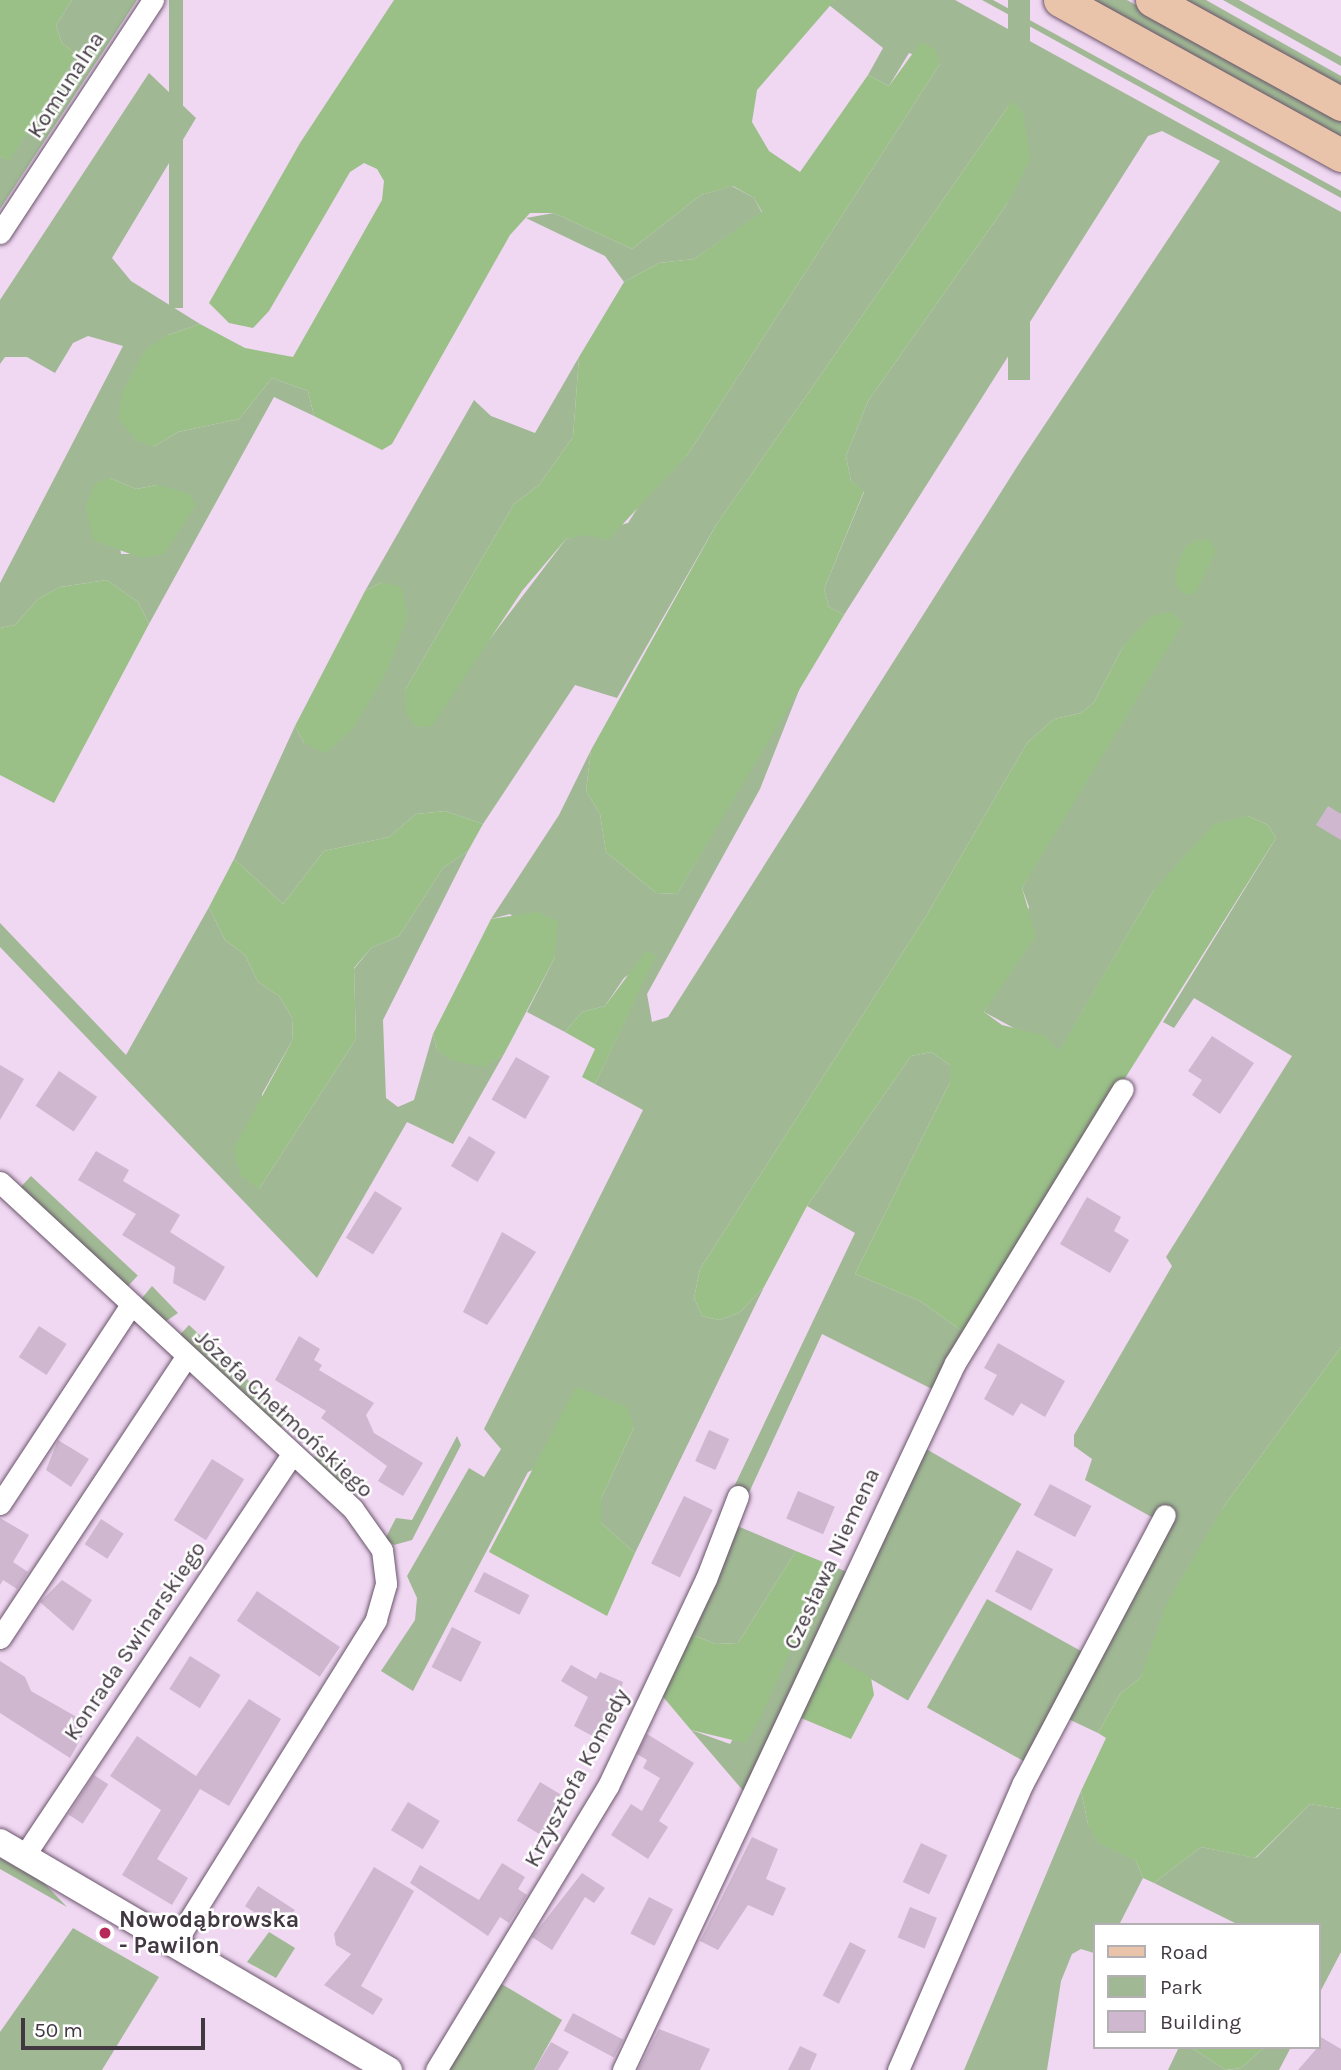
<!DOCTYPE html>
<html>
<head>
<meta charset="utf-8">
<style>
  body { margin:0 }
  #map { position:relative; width:1341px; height:2070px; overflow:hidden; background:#f0d7f2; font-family:Karla,sans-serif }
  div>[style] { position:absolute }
  .green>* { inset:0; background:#a0b994; transform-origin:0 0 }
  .forest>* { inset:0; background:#9ac088 }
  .building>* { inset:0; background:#cfb7d0; transform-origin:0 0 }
  .roads { filter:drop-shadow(0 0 2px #6a556b) drop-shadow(0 0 2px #6a556b) }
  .minor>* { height:21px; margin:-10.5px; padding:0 10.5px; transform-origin:10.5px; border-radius:10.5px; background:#fff }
  .tertiary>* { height:26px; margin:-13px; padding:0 13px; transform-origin:13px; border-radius:13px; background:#fff }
  .primary>* { height:33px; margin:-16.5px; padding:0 16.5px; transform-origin:16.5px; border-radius:16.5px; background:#eac4aa }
  .dots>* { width:19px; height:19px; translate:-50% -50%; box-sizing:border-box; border:4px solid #fff; border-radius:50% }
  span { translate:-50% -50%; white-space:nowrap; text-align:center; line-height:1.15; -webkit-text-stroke:5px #fff; paint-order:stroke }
  .street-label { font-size:23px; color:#423842 }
  .poi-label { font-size:23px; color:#423842; font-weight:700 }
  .left { translate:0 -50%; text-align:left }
  .legend { position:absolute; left:1093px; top:1923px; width:228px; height:126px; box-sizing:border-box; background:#fff; border:2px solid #b3afb3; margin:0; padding:9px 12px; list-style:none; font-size:21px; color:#423842 }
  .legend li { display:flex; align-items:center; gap:14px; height:35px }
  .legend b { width:35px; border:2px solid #b3afb3 }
  .scale { position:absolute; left:21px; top:2018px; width:184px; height:32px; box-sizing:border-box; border:4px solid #423842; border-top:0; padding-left:9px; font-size:21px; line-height:24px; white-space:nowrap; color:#423842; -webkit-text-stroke:5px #fff; paint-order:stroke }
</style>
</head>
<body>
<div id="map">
  <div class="green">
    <div style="clip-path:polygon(72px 0,137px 0,0 209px,0 156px,9px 160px,77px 55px,62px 43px,56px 25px)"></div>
    <div style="left:169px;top:0;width:14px;height:308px"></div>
    <div style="clip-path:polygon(835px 0,955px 0,1341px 212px,1341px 1347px,1224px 1506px,1140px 1678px,1120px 1694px,1098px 1733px,1062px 1716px,1157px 1520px,1085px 1480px,1092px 1459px,1074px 1446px,1074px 1435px,1172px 1266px,1166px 1257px,1292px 1056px,1194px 998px,1174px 1028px,1163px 1022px,1276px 838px,1268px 825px,1248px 816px,1153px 891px,1059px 1052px,984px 1012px,1007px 975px,1029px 907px,1022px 888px,1049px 840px,1124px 645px,1094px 702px,1081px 713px,1054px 719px,1027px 743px,928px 913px,700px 1269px,694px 1298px,702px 1316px,719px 1320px,739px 1313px,764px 1287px,635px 1553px,601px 1523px,601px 1499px,634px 1427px,528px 1472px,413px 1691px,381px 1671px,415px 1620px,417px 1598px,407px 1576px,469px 1468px,484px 1477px,501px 1449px,484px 1429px,643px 1110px,595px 1084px,655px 956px,624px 978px,605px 1006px,582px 1012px,565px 1032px,527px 1012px,555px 957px,510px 914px,491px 919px,559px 815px,591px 750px,586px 791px,600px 814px,606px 852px,656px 893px,677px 894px,805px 675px,760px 789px,647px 994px,652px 1022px,668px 1017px,1022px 459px,1220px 161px,1162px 131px,1148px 136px,844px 615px,829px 607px,824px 589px,864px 492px,851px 481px,846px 456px,868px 401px,1007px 204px,1023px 114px,1012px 101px,716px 525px,617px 698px,575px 685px,483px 824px,445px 811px,416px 814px,389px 837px,324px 851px,283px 904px,234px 859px,295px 726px,304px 743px,382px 582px,365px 591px,474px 400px,491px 416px,535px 433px,579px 357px,573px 437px,539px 485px,514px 504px,405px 690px,483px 648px,566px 539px,628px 523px,647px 493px,688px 454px,940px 64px,909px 53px,889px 86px,868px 75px,883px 48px,829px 5px)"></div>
    <div style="clip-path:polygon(982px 0,993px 0,1341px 191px,1341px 198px)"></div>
    <div style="left:1008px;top:0;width:22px;height:380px"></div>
    <div style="clip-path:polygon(1087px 0,1127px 0,1185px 32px,1341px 119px,1341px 140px)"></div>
    <div style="clip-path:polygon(1186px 0,1206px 0,1341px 76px,1341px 86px)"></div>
    <div style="clip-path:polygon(1223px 0,1239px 0,1341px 57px,1341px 66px)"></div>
    <div style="clip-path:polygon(evenodd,149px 73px,196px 118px,112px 258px,131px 281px,200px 324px,168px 335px,153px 447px,178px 432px,239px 419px,272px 378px,308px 391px,314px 416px,274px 397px,149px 624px,138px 602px,107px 580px,60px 587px,38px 599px,15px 625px,0 628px,0 583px,123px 346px,88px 336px,73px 343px,55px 373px,27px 357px,5px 357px,0 364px,0 300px,149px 73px,110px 478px,136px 489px,157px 485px,164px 554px,121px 554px,110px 478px)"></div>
    <div style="clip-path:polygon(732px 186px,754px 198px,762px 213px,694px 259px,659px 263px,624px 282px,605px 256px,526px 218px,554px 213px,632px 249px,701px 195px)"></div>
    <div style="clip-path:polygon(468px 851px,383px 1020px,386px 1098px,398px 1107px,414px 1100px,433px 1034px,437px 1049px,484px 1066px,504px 1054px,453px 1144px,407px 1122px,317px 1278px,0 947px,0 923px,126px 1055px,209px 907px,225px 940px,245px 955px,258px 982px,279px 996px,293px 1019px,292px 1041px,262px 1094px,259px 1189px,356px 1039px,354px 969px,371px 948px,399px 936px,443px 868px)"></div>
    <div style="clip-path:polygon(931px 1052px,950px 1065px,950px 1082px,855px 1274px,920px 1301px,965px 1333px,934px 1390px,822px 1334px,747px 1497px,732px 1491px,855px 1233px,807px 1206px,911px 1056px)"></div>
    <div style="left:31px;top:1176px;width:146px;height:17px;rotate:43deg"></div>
    <div style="clip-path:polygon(152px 1286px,178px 1313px,162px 1324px,138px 1303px)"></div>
    <div style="left:189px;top:1325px;width:137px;height:19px;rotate:43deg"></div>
    <div style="clip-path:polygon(457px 1436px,461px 1445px,412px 1540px,394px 1545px,385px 1539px,396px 1518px,412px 1520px)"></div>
    <div style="left:921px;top:1446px;width:116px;height:227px;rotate:30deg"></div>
    <div style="clip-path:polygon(320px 1448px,361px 1483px,351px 1499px,311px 1463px)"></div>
    <div style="clip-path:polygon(735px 1525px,796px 1551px,738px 1643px,716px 1644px,687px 1633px)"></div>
    <div style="clip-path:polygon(823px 1562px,847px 1572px,746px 1794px,691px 1730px,730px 1744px,820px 1585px)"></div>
    <div style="left:987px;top:1599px;width:112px;height:124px;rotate:29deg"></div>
    <div style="clip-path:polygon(1081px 1791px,1088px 1824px,1136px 1861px,1143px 1878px,1119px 1925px,1094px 1925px,1094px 1953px,1081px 1949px,1072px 1954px,1061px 1981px,1047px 2070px,964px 2070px)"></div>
    <div style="clip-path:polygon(1310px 1804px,1341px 1809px,1341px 1952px,1318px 1996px,1318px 1925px,1239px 1925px,1154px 1883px,1201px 1847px,1256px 1858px)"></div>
    <div style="clip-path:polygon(0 1858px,44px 1883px,67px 1907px,0 1869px)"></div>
    <div style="clip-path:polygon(73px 1928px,159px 1977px,102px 2070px,0 2070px,0 2032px)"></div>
    <div style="clip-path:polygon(269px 1932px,295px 1948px,276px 1978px,247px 1962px)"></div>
    <div style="clip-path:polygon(500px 1983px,562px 2020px,534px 2070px,447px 2070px)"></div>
    <div style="clip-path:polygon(1179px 2047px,1190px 2047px,1226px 2070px,1168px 2070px)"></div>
    <div style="clip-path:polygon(1265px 2047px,1291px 2047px,1279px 2070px,1227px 2070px,1241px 2068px)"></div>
  </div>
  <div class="forest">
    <div style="clip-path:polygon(0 0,72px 0,56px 25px,62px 43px,77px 55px,9px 161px,0 156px)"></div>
    <div style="clip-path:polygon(394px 0,835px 0,757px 90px,752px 122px,769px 151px,800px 172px,868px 75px,889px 86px,921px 42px,935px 49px,940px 64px,688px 454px,608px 540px,587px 535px,566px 539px,522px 591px,432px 726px,416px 727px,406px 713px,405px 690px,514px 504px,539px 485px,573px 437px,579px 357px,624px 282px,659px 263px,694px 259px,762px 212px,754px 198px,733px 186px,701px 195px,632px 249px,554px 213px,530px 213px,510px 235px,392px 444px,382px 450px,314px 416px,308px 391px,272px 378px,239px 419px,178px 432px,153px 447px,136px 440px,119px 419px,122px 392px,146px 349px,168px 335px,200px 324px,245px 348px,293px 357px,382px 200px,384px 181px,377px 169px,364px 163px,350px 172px,269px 311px,253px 328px,229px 323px,209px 303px,300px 143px)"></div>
    <div style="clip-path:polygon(1012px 101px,1023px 113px,1030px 160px,1007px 204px,868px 401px,846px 456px,851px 481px,864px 491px,824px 589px,829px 607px,844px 615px,677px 894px,656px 893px,606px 852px,600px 814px,586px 791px,591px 750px,716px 525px)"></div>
    <div style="clip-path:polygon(110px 478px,136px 489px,157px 485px,188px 493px,196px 505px,164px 554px,141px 558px,93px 540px,86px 507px,95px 483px)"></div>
    <div style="clip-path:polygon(1197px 540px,1210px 540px,1216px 551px,1195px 594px,1184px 594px,1176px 586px,1176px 569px,1185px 547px)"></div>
    <div style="clip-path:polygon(107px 580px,138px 602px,149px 624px,54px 803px,0 775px,0 628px,15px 625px,38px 599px,60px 587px)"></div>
    <div style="clip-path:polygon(382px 582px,401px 587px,408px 616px,387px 671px,353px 729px,325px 753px,304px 743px,295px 726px,365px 591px)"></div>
    <div style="clip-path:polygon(1170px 612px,1183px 623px,1022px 888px,1036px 936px,984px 1012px,1002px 1025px,1045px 1036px,1059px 1051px,1153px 891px,1214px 824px,1248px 816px,1268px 825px,1276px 838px,965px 1333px,920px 1301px,855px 1274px,950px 1082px,950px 1065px,931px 1052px,911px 1056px,807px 1206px,764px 1287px,739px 1313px,719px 1320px,702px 1316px,694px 1298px,700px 1269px,928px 913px,1027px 743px,1054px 719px,1081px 713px,1094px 702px,1124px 645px,1152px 616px)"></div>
    <div style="clip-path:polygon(445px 811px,483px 824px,468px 851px,443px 868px,399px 936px,371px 948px,354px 968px,356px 1039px,259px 1189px,241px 1176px,233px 1150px,292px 1041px,293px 1019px,279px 996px,258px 982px,245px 955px,225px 940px,209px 907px,234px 859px,283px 904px,324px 851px,389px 837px,416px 814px)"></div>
    <div style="clip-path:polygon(537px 912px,558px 921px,555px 957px,504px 1054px,484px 1067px,451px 1060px,437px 1049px,433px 1034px,491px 919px)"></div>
    <div style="clip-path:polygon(646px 951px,656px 956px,595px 1084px,582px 1077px,595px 1049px,565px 1032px,582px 1012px,605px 1006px)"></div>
    <div style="clip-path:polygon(1341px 1347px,1341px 1809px,1310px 1804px,1255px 1858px,1201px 1847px,1154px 1883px,1143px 1878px,1136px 1861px,1097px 1842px,1088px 1824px,1081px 1791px,1106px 1738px,1098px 1733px,1120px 1694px,1140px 1678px,1167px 1603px,1224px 1506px)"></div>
    <div style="clip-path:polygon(576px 1387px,627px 1407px,634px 1427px,601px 1499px,601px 1523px,635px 1553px,607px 1616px,489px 1552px)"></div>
    <div style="clip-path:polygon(796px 1551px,823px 1562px,820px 1585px,759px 1721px,745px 1743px,691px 1730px,659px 1692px,687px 1633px,716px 1644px,738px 1643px)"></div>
    <div style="clip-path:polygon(825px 1652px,871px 1678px,874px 1695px,851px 1739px,794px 1715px)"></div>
    <div style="clip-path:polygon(1190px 2047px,1265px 2047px,1241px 2068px,1226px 2070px)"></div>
  </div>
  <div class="building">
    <div style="clip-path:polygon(1328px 806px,1341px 814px,1341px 840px,1316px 825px)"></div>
    <div style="clip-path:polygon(1212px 1036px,1254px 1063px,1220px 1114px,1192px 1095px,1202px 1080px,1188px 1071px)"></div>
    <div style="left:516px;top:1057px;width:39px;height:49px;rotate:30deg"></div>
    <div style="clip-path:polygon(0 1065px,24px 1079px,0 1120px)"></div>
    <div style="left:59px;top:1071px;width:46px;height:42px;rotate:34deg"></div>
    <div style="left:469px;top:1136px;width:31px;height:35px;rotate:31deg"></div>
    <div style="clip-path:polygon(96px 1151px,129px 1170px,123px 1181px,180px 1215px,170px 1232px,225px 1267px,205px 1301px,173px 1283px,175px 1267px,122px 1235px,136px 1214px,78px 1180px)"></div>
    <div style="left:375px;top:1191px;width:32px;height:55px;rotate:32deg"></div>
    <div style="clip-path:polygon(1087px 1197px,1121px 1217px,1114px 1231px,1129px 1240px,1110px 1273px,1060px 1244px)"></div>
    <div style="clip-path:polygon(502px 1232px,536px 1252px,487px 1325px,463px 1312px)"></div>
    <div style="left:39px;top:1326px;width:33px;height:37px;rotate:33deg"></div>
    <div style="clip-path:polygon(299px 1336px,320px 1349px,314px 1360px,322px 1365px,319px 1370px,374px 1403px,366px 1415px,374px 1433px,423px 1463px,403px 1496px,378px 1481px,387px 1466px,321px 1418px,326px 1411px,275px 1380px)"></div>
    <div style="clip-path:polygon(998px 1343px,1065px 1381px,1045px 1417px,1021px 1403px,1013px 1416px,984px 1399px,997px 1375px,984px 1368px)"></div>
    <div style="left:709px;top:1430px;width:22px;height:34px;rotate:24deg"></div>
    <div style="clip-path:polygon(58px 1440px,89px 1459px,71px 1487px,46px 1470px)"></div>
    <div style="left:212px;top:1459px;width:38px;height:72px;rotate:32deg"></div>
    <div style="left:1050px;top:1484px;width:47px;height:35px;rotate:28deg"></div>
    <div style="left:798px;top:1491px;width:40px;height:30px;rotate:23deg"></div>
    <div style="left:684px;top:1496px;width:32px;height:75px;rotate:26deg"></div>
    <div style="clip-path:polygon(0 1518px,29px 1535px,13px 1562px,28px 1572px,17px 1589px,3px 1580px,0 1585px)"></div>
    <div style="left:101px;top:1519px;width:27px;height:30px;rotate:33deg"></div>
    <div style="left:1017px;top:1550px;width:41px;height:47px;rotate:28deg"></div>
    <div style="left:484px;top:1572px;width:51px;height:22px;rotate:27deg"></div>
    <div style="clip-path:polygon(62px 1580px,92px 1600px,73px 1631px,40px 1602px)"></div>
    <div style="left:257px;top:1591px;width:100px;height:36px;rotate:34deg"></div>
    <div style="left:452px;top:1627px;width:33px;height:45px;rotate:27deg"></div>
    <div style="left:190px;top:1656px;width:36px;height:39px;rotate:32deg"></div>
    <div style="clip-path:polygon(0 1661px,25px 1677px,31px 1691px,89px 1724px,70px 1758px,0 1713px)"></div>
    <div style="clip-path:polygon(571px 1665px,596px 1679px,600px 1672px,623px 1682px,605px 1743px,574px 1726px,588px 1697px,561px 1681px)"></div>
    <div style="clip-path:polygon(249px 1699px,281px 1719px,229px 1806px,200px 1789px,157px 1859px,188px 1878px,172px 1905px,122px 1875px,161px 1810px,110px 1776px,137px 1736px,196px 1776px)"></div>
    <div style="clip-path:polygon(647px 1734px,694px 1763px,659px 1821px,668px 1827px,648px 1859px,611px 1835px,631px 1804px,642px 1811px,660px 1778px,643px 1768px,647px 1760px,637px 1754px)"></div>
    <div style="left:94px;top:1775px;width:17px;height:47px;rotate:33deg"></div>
    <div style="left:540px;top:1782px;width:31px;height:45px;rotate:31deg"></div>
    <div style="left:408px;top:1802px;width:37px;height:33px;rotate:31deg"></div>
    <div style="clip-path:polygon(752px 1837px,778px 1849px,766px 1879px,786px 1888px,773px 1916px,748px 1905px,718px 1950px,700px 1941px)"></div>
    <div style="left:921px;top:1843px;width:29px;height:43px;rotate:25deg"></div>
    <div style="clip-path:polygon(502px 1863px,525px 1877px,518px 1889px,527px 1895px,509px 1923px,500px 1917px,488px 1936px,410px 1883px,420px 1865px,479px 1900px)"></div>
    <div style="clip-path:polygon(374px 1867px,414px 1891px,361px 1986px,383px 1999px,373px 2015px,324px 1985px,351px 1954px,336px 1945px,334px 1934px)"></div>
    <div style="clip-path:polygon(582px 1873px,605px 1888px,594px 1903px,585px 1897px,552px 1950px,532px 1937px)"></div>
    <div style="left:258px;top:1886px;width:44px;height:24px;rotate:33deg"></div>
    <div style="left:649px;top:1897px;width:27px;height:41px;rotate:27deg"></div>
    <div style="left:910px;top:1907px;width:29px;height:33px;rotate:22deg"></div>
    <div style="left:850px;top:1942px;width:18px;height:60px;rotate:27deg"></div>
    <div style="left:573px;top:2013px;width:57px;height:20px;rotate:28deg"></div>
    <div style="clip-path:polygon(659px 2029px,710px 2049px,700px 2070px,638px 2070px)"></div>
    <div style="clip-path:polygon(1319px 2036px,1341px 2049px,1341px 2070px,1298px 2070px,1318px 2047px)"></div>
    <div style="clip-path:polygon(551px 2042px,569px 2052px,558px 2070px,534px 2070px)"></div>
    <div style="clip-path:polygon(800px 2046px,817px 2054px,810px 2070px,788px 2070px)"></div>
  </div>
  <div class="roads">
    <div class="minor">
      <div style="left:0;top:233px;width:279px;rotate:-56.7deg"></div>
      <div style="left:0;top:1182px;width:481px;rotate:42.8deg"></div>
      <div style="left:353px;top:1509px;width:50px;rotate:54.7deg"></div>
      <div style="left:382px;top:1550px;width:34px;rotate:83deg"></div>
      <div style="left:386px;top:1584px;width:37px;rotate:106deg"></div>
      <div style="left:376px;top:1620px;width:383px;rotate:121.9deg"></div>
      <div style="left:0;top:1504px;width:237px;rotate:-56.7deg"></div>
      <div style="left:0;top:1638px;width:335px;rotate:-56.5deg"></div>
      <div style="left:24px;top:1856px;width:482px;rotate:-56.3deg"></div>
      <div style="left:436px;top:2070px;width:332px;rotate:-58.8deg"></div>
      <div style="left:608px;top:1786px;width:229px;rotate:-64.7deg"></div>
      <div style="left:706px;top:1579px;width:89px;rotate:-68.9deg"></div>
      <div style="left:623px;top:2070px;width:781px;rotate:-64.85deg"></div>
      <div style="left:955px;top:1363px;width:321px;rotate:-58.5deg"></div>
      <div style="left:898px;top:2070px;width:313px;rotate:-66.5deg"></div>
      <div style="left:1023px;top:1783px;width:303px;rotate:-62.1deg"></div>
    </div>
    <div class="tertiary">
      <div style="left:0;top:1842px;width:451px;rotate:30.4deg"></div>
    </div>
    <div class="primary">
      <div style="left:1060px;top:0;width:321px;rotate:28.9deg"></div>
      <div style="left:1152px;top:0;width:216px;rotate:28.8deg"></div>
    </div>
  </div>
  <div class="dots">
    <div style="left:105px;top:1933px;background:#b72959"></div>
  </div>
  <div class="street-label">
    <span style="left:66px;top:85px;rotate:-57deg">Komunalna</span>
    <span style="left:284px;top:1414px;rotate:43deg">Józefa Chełmońskiego</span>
    <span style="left:832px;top:1559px;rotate:-65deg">Czesława Niemena</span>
    <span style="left:135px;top:1641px;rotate:-56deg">Konrada Swinarskiego</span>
    <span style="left:577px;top:1778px;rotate:-62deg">Krzysztofa Komedy</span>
  </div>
  <div class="poi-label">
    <span class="left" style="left:119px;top:1933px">Nowodąbrowska<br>- Pawilon</span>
  </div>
  <ul class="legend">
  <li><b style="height:9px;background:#eac4aa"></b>Road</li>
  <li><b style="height:19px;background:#a0b994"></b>Park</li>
  <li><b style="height:19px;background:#cfb7d0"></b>Building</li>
  </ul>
  <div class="scale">50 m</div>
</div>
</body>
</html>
